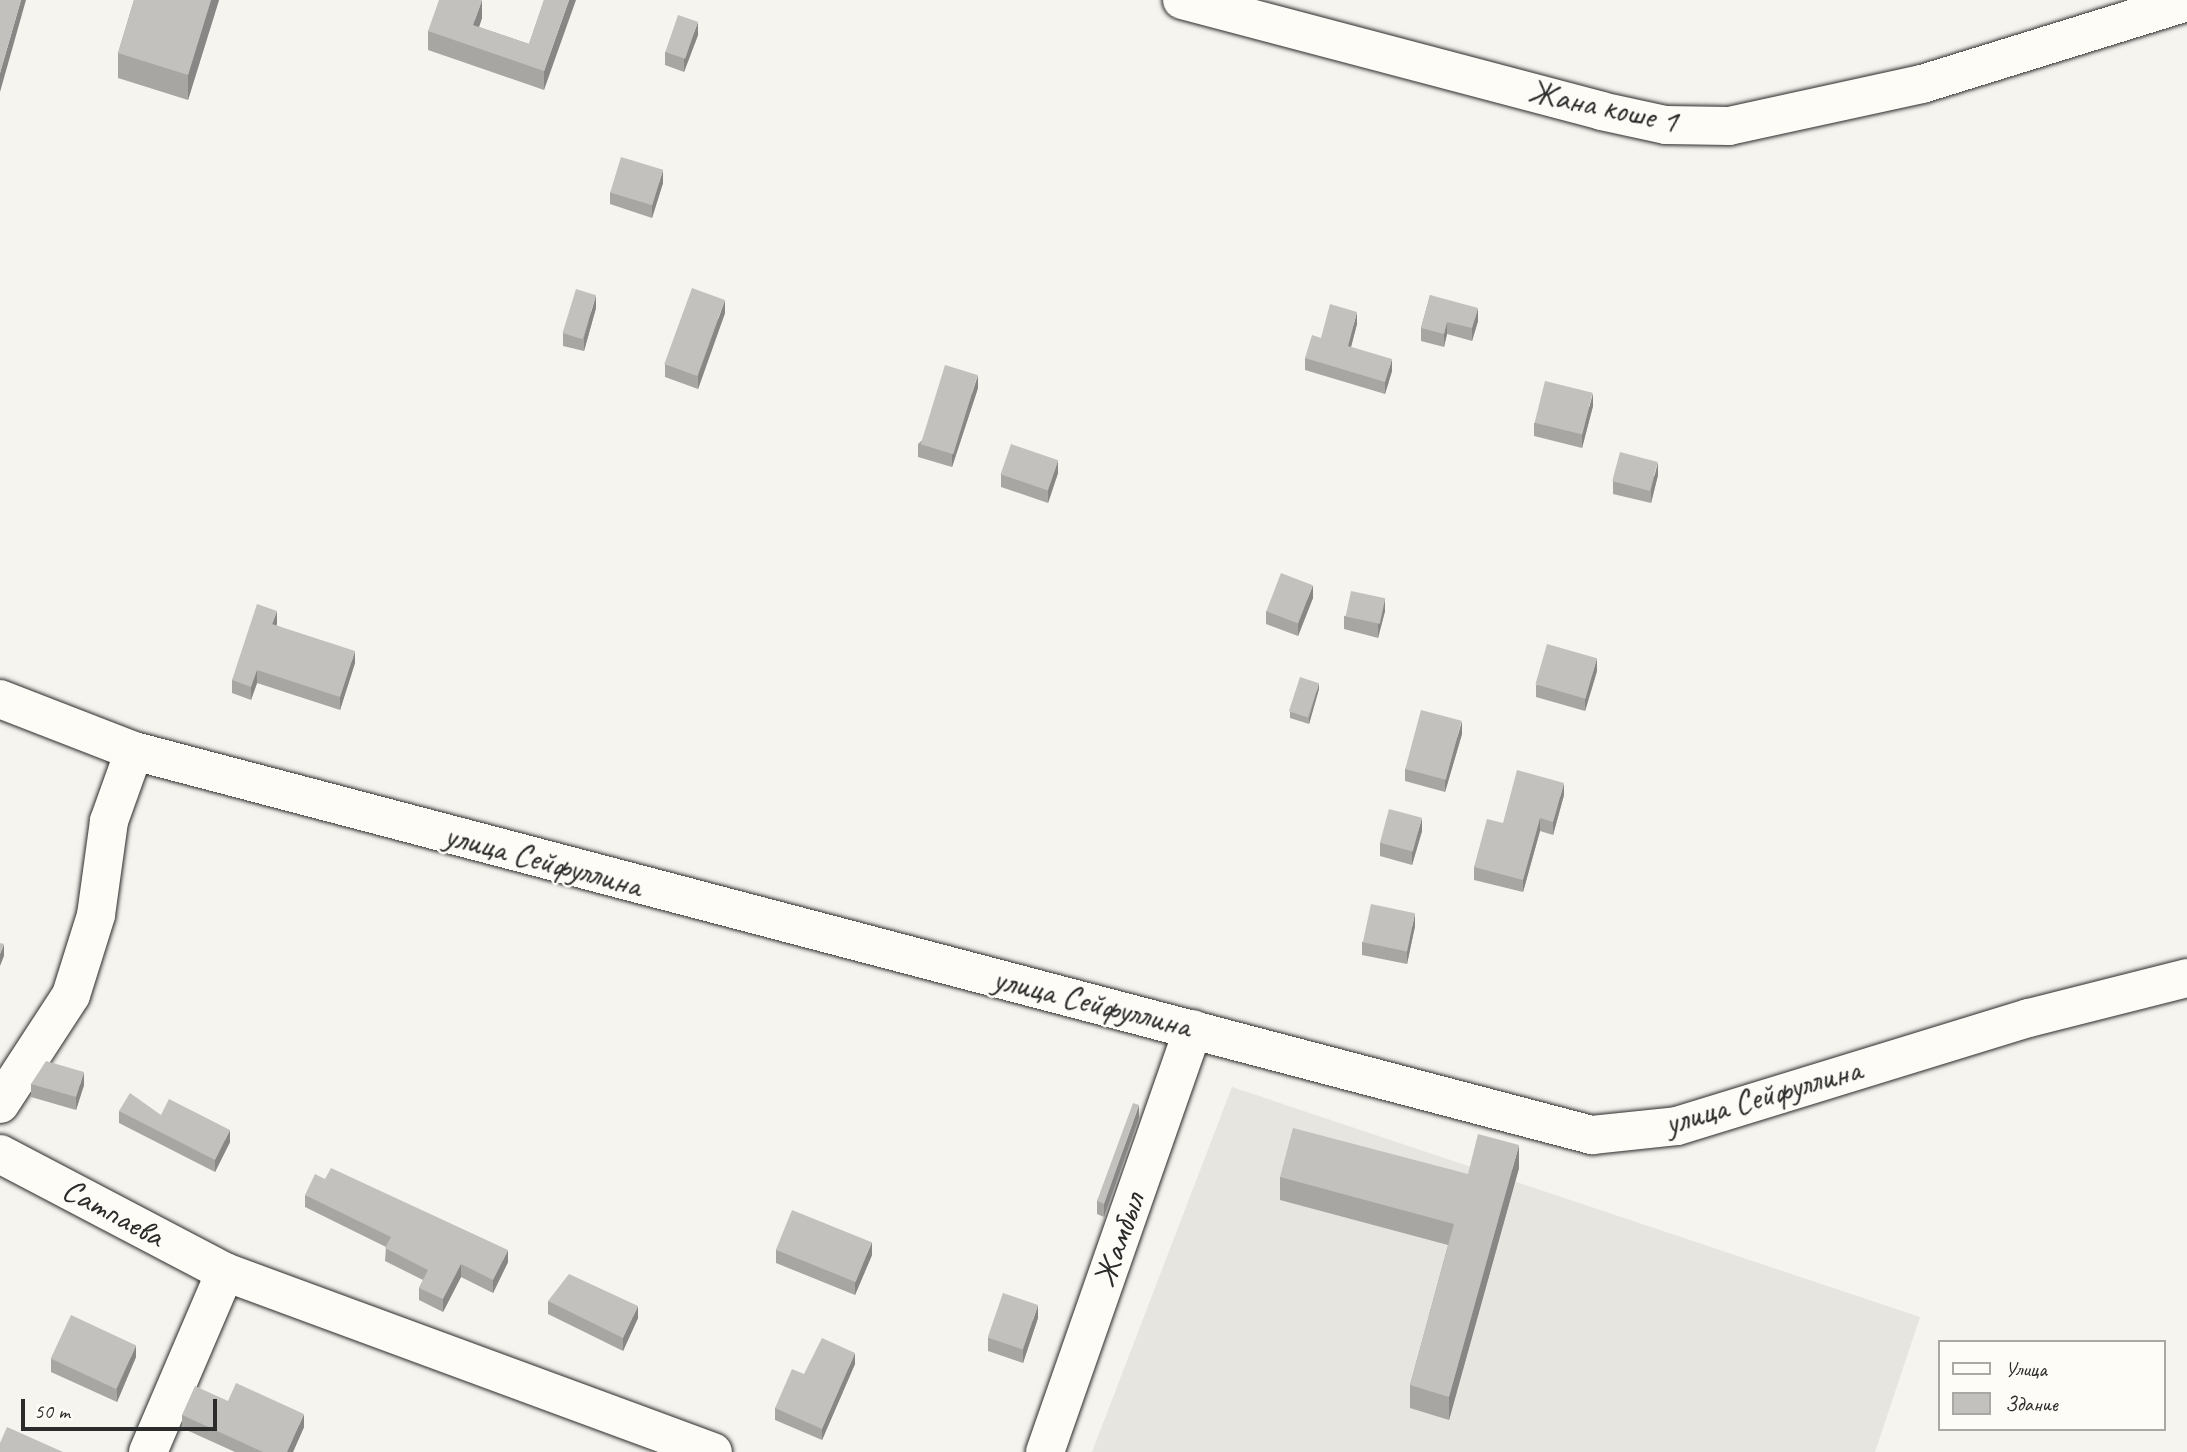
<!DOCTYPE html>
<html>
<head>
<meta charset="utf-8">
<style>
  body { margin:0 }
  #map { position:relative; width:2187px; height:1452px; overflow:hidden; background:#f5f4ef; font-family:Caveat,sans-serif }
  div>[style] { position:absolute }
  .built>* { inset:0; background:#e6e5e0 }
  .roads { filter:drop-shadow(0 0 2px #2b2b2b) drop-shadow(0 0 2px #2b2b2b) }
  .minor>* { height:38px; margin:-19px; padding:0 19px; transform-origin:19px; border-radius:19px; background:#fdfcf7 }
  .wall>* { inset:0; background:#a7a6a3 }
  .shaded-wall>* { inset:0; background:#888785 }
  .building>* { inset:0; background:#c2c1be; transform-origin:0 0 }
  span { translate:-50% -50%; white-space:nowrap; text-align:center; line-height:1.15; -webkit-text-stroke:5px #fdfcf7; paint-order:stroke }
  .street-label { font-size:33px; color:#2b2b2b }
  .legend { position:absolute; left:1938px; top:1340px; width:228px; height:91px; box-sizing:border-box; background:#fdfcf7; border:2px solid #a9a8a5; margin:0; padding:9px 12px; list-style:none; font-size:21px; color:#2b2b2b }
  .legend li { display:flex; align-items:center; gap:14px; height:35px }
  .legend b { width:35px; border:2px solid #a9a8a5 }
  .scale { position:absolute; left:21px; top:1399px; width:196px; height:32px; box-sizing:border-box; border:4px solid #2b2b2b; border-top:0; padding-left:9px; font-size:21px; line-height:24px; white-space:nowrap; color:#2b2b2b; -webkit-text-stroke:5px #fdfcf7; paint-order:stroke }
</style>
</head>
<body>
<div id="map">
  <div class="built">
    <div style="clip-path:polygon(1232px 1087px,1920px 1317px,1875px 1452px,1092px 1452px)"></div>
  </div>
  <div class="roads">
    <div class="minor">
      <div style="left:1182px;top:0;width:433px;rotate:14.8deg"></div>
      <div style="left:1601px;top:111px;width:66px;rotate:12.2deg"></div>
      <div style="left:1666px;top:125px;width:63px;rotate:0.9deg"></div>
      <div style="left:1729px;top:126px;width:198px;rotate:-12.3deg"></div>
      <div style="left:1922px;top:84px;width:277px;rotate:-17.2deg"></div>
      <div style="left:0;top:699px;width:144px;rotate:21.2deg"></div>
      <div style="left:134px;top:751px;width:1508px;rotate:14.76deg"></div>
      <div style="left:1592px;top:1135px;width:85px;rotate:-6deg"></div>
      <div style="left:1677px;top:1126px;width:368px;rotate:-17.1deg"></div>
      <div style="left:2029px;top:1018px;width:163px;rotate:-14.2deg"></div>
      <div style="left:0;top:1104px;width:130px;rotate:-56.9deg"></div>
      <div style="left:71px;top:995px;width:84px;rotate:-72.6deg"></div>
      <div style="left:96px;top:915px;width:95px;rotate:-82.1deg"></div>
      <div style="left:109px;top:821px;width:74px;rotate:-70.3deg"></div>
      <div style="left:0;top:1154px;width:254px;rotate:27.7deg"></div>
      <div style="left:225px;top:1272px;width:520px;rotate:20.25deg"></div>
      <div style="left:148px;top:1452px;width:196px;rotate:-66.8deg"></div>
      <div style="left:1045px;top:1452px;width:448px;rotate:-70.7deg"></div>
    </div>
  </div>
  <div class="wall">
    <div style="clip-path:polygon(134px 0,219px 0,188px 100px,118px 78px,118px 53px)"></div>
    <div style="clip-path:polygon(544px 0,544px 90px,428px 50px,428px 31px,482px 18px,479px 27px,529px 44px)"></div>
    <div style="clip-path:polygon(698px 35px,684px 72px,665px 65px,665px 52px)"></div>
    <div style="clip-path:polygon(663px 183px,652px 218px,610px 204px,610px 192px)"></div>
    <div style="clip-path:polygon(1430px 295px,1478px 321px,1472px 341px,1447px 334px,1444px 347px,1421px 341px,1421px 328px)"></div>
    <div style="clip-path:polygon(596px 308px,584px 351px,563px 346px,563px 333px)"></div>
    <div style="clip-path:polygon(725px 313px,698px 389px,665px 377px,665px 364px)"></div>
    <div style="clip-path:polygon(1357px 324px,1351px 347px,1392px 371px,1385px 394px,1305px 370px,1305px 358px,1321px 338px)"></div>
    <div style="clip-path:polygon(978px 388px,952px 467px,918px 457px,918px 444px)"></div>
    <div style="clip-path:polygon(1593px 406px,1582px 448px,1534px 436px,1534px 423px)"></div>
    <div style="clip-path:polygon(1058px 473px,1048px 503px,1001px 487px,1001px 474px)"></div>
    <div style="clip-path:polygon(1658px 475px,1651px 503px,1613px 494px,1613px 481px)"></div>
    <div style="clip-path:polygon(1313px 598px,1298px 636px,1266px 624px,1266px 611px)"></div>
    <div style="clip-path:polygon(1385px 611px,1378px 638px,1344px 629px,1344px 616px)"></div>
    <div style="clip-path:polygon(277px 624px,276px 625px,355px 663px,340px 710px,257px 683px,251px 700px,232px 693px,232px 680px)"></div>
    <div style="clip-path:polygon(1597px 671px,1585px 711px,1536px 697px,1536px 685px)"></div>
    <div style="clip-path:polygon(1319px 689px,1309px 724px,1290px 718px,1290px 712px)"></div>
    <div style="clip-path:polygon(1462px 734px,1445px 792px,1405px 781px,1405px 769px)"></div>
    <div style="clip-path:polygon(1564px 795px,1553px 835px,1540px 831px,1523px 892px,1474px 880px,1474px 867px,1503px 823px)"></div>
    <div style="clip-path:polygon(1422px 831px,1412px 865px,1380px 856px,1380px 843px)"></div>
    <div style="clip-path:polygon(1415px 926px,1407px 964px,1362px 955px,1362px 942px)"></div>
    <div style="clip-path:polygon(31px 1084px,84px 1085px,76px 1110px,31px 1097px)"></div>
    <div style="clip-path:polygon(119px 1111px,161px 1115px,230px 1142px,215px 1172px,119px 1123px)"></div>
    <div style="clip-path:polygon(1139px 1118px,1104px 1217px,1097px 1214px,1097px 1201px)"></div>
    <div style="clip-path:polygon(1519px 1168px,1449px 1420px,1410px 1408px,1410px 1385px,1448px 1245px,1280px 1200px,1280px 1177px,1468px 1174px)"></div>
    <div style="clip-path:polygon(305px 1195px,508px 1262px,493px 1293px,461px 1277px,443px 1312px,419px 1300px,419px 1288px,423px 1280px,385px 1261px,386px 1247px,305px 1207px)"></div>
    <div style="clip-path:polygon(776px 1250px,872px 1255px,855px 1295px,776px 1263px)"></div>
    <div style="clip-path:polygon(548px 1301px,638px 1318px,623px 1351px,548px 1314px)"></div>
    <div style="clip-path:polygon(1038px 1318px,1023px 1363px,988px 1351px,988px 1338px)"></div>
    <div style="clip-path:polygon(136px 1357px,117px 1402px,51px 1372px,51px 1359px)"></div>
    <div style="clip-path:polygon(855px 1364px,822px 1440px,775px 1420px,775px 1408px)"></div>
    <div style="clip-path:polygon(228px 1401px,304px 1427px,293px 1452px,235px 1452px,182px 1428px,182px 1415px)"></div>
  </div>
  <div class="shaded-wall">
    <div style="clip-path:polygon(21px 0,26px 0,0 92px,0 73px)"></div>
    <div style="clip-path:polygon(211px 0,219px 0,188px 100px,188px 75px)"></div>
    <div style="clip-path:polygon(482px 0,482px 18px,473px 44px,473px 25px)"></div>
    <div style="clip-path:polygon(569px 0,576px 0,544px 90px,544px 71px)"></div>
    <div style="clip-path:polygon(698px 22px,698px 35px,684px 72px,684px 59px)"></div>
    <div style="clip-path:polygon(663px 170px,663px 183px,652px 218px,652px 205px)"></div>
    <div style="clip-path:polygon(596px 295px,596px 308px,584px 351px,584px 338px)"></div>
    <div style="clip-path:polygon(725px 300px,725px 313px,698px 389px,698px 376px)"></div>
    <div style="clip-path:polygon(1478px 308px,1478px 321px,1472px 341px,1472px 328px)"></div>
    <div style="clip-path:polygon(1357px 312px,1357px 324px,1348px 358px,1348px 346px)"></div>
    <div style="clip-path:polygon(1447px 322px,1447px 334px,1444px 347px,1444px 334px)"></div>
    <div style="clip-path:polygon(1392px 359px,1392px 371px,1385px 394px,1385px 382px)"></div>
    <div style="clip-path:polygon(978px 375px,978px 388px,952px 467px,952px 455px)"></div>
    <div style="clip-path:polygon(1593px 393px,1593px 406px,1582px 448px,1582px 435px)"></div>
    <div style="clip-path:polygon(1058px 460px,1058px 473px,1048px 503px,1048px 490px)"></div>
    <div style="clip-path:polygon(1658px 462px,1658px 475px,1651px 503px,1651px 490px)"></div>
    <div style="clip-path:polygon(1313px 585px,1313px 598px,1298px 636px,1298px 623px)"></div>
    <div style="clip-path:polygon(1385px 598px,1385px 611px,1378px 638px,1378px 625px)"></div>
    <div style="clip-path:polygon(277px 611px,277px 624px,272px 636px,272px 624px)"></div>
    <div style="clip-path:polygon(355px 651px,355px 663px,340px 710px,340px 697px)"></div>
    <div style="clip-path:polygon(1597px 658px,1597px 671px,1585px 711px,1585px 699px)"></div>
    <div style="clip-path:polygon(257px 670px,257px 683px,251px 700px,251px 687px)"></div>
    <div style="clip-path:polygon(1319px 683px,1319px 689px,1309px 724px,1309px 718px)"></div>
    <div style="clip-path:polygon(1462px 721px,1462px 734px,1445px 792px,1445px 780px)"></div>
    <div style="clip-path:polygon(1564px 783px,1564px 795px,1553px 835px,1553px 822px)"></div>
    <div style="clip-path:polygon(1422px 818px,1422px 831px,1412px 865px,1412px 852px)"></div>
    <div style="clip-path:polygon(1540px 818px,1540px 831px,1523px 892px,1523px 880px)"></div>
    <div style="clip-path:polygon(1415px 913px,1415px 926px,1407px 964px,1407px 952px)"></div>
    <div style="clip-path:polygon(4px 944px,4px 956px,0 966px,0 954px)"></div>
    <div style="clip-path:polygon(84px 1072px,84px 1085px,76px 1110px,76px 1097px)"></div>
    <div style="clip-path:polygon(1139px 1105px,1139px 1118px,1104px 1217px,1104px 1204px)"></div>
    <div style="clip-path:polygon(230px 1130px,230px 1142px,215px 1172px,215px 1160px)"></div>
    <div style="clip-path:polygon(1519px 1145px,1519px 1168px,1449px 1420px,1449px 1397px)"></div>
    <div style="clip-path:polygon(872px 1242px,872px 1255px,855px 1295px,855px 1282px)"></div>
    <div style="clip-path:polygon(508px 1250px,508px 1262px,493px 1293px,493px 1280px)"></div>
    <div style="clip-path:polygon(461px 1264px,461px 1277px,443px 1312px,443px 1299px)"></div>
    <div style="clip-path:polygon(1038px 1305px,1038px 1318px,1023px 1363px,1023px 1350px)"></div>
    <div style="clip-path:polygon(638px 1306px,638px 1318px,623px 1351px,623px 1338px)"></div>
    <div style="clip-path:polygon(136px 1345px,136px 1357px,117px 1402px,117px 1389px)"></div>
    <div style="clip-path:polygon(855px 1353px,855px 1364px,822px 1440px,822px 1429px)"></div>
    <div style="clip-path:polygon(304px 1414px,304px 1427px,293px 1452px,287px 1452px)"></div>
  </div>
  <div class="building">
    <div style="clip-path:polygon(0 0,21px 0,0 73px)"></div>
    <div style="clip-path:polygon(134px 0,211px 0,188px 75px,118px 53px)"></div>
    <div style="clip-path:polygon(439px 0,482px 0,473px 25px,529px 44px,544px 0,569px 0,544px 71px,428px 31px)"></div>
    <div style="left:678px;top:15px;width:21px;height:39px;rotate:19deg"></div>
    <div style="left:621px;top:157px;width:44px;height:37px;rotate:17deg"></div>
    <div style="left:692px;top:288px;width:35px;height:81px;rotate:20deg"></div>
    <div style="left:576px;top:289px;width:21px;height:46px;rotate:17deg"></div>
    <div style="clip-path:polygon(1430px 295px,1478px 308px,1472px 328px,1447px 322px,1444px 334px,1421px 328px)"></div>
    <div style="clip-path:polygon(1330px 304px,1357px 312px,1348px 346px,1392px 359px,1385px 382px,1305px 358px,1312px 335px,1321px 338px)"></div>
    <div style="left:945px;top:365px;width:34px;height:83px;rotate:17deg"></div>
    <div style="left:1545px;top:381px;width:49px;height:43px;rotate:14deg"></div>
    <div style="left:1011px;top:444px;width:50px;height:32px;rotate:19deg"></div>
    <div style="left:1620px;top:452px;width:39px;height:30px;rotate:15deg"></div>
    <div style="left:1281px;top:573px;width:34px;height:41px;rotate:21deg"></div>
    <div style="left:1351px;top:591px;width:35px;height:26px;rotate:12deg"></div>
    <div style="clip-path:polygon(257px 604px,277px 611px,272px 624px,355px 651px,340px 697px,257px 670px,251px 687px,232px 680px)"></div>
    <div style="left:1547px;top:644px;width:52px;height:42px;rotate:16deg"></div>
    <div style="left:1300px;top:677px;width:20px;height:36px;rotate:18deg"></div>
    <div style="left:1421px;top:710px;width:42px;height:61px;rotate:15deg"></div>
    <div style="clip-path:polygon(1517px 770px,1564px 783px,1553px 822px,1540px 818px,1523px 880px,1474px 867px,1487px 819px,1503px 823px)"></div>
    <div style="left:1389px;top:809px;width:34px;height:35px;rotate:15deg"></div>
    <div style="left:1371px;top:904px;width:45px;height:39px;rotate:12deg"></div>
    <div style="clip-path:polygon(0 943px,4px 944px,0 954px)"></div>
    <div style="clip-path:polygon(46px 1061px,84px 1072px,76px 1097px,31px 1084px)"></div>
    <div style="clip-path:polygon(130px 1093px,161px 1115px,169px 1099px,230px 1130px,215px 1160px,119px 1111px)"></div>
    <div style="clip-path:polygon(1133px 1103px,1139px 1105px,1104px 1204px,1097px 1201px)"></div>
    <div style="clip-path:polygon(1293px 1128px,1468px 1174px,1478px 1134px,1519px 1145px,1449px 1397px,1410px 1385px,1454px 1224px,1280px 1177px)"></div>
    <div style="clip-path:polygon(331px 1168px,508px 1250px,493px 1280px,461px 1264px,443px 1299px,419px 1288px,428px 1270px,385px 1248px,391px 1237px,305px 1195px,315px 1174px,325px 1179px)"></div>
    <div style="left:792px;top:1210px;width:86px;height:43px;rotate:22deg"></div>
    <div style="clip-path:polygon(569px 1274px,638px 1306px,623px 1338px,548px 1301px)"></div>
    <div style="left:1003px;top:1293px;width:37px;height:47px;rotate:19deg"></div>
    <div style="left:71px;top:1315px;width:72px;height:48px;rotate:25deg"></div>
    <div style="clip-path:polygon(822px 1338px,855px 1353px,822px 1429px,775px 1408px,792px 1369px,804px 1374px)"></div>
    <div style="clip-path:polygon(236px 1383px,304px 1414px,287px 1452px,263px 1452px,182px 1415px,195px 1386px,228px 1401px)"></div>
    <div style="clip-path:polygon(7px 1427px,63px 1452px,0 1452px,0 1443px)"></div>
  </div>
  <div class="street-label">
    <span style="left:1603px;top:107px;rotate:12deg">Жана коше 1</span>
    <span style="left:543px;top:861px;rotate:15deg">улица Сейфуллина</span>
    <span style="left:1092px;top:1003px;rotate:14deg">улица Сейфуллина</span>
    <span style="left:1763px;top:1097px;rotate:-16deg">улица Сейфуллина</span>
    <span style="left:113px;top:1213px;rotate:28deg">Сатпаева</span>
    <span style="left:1119px;top:1240px;rotate:-71deg">Жамбыл</span>
  </div>
  <ul class="legend">
  <li><b style="height:9px;background:#fdfcf7"></b>Улица</li>
  <li><b style="height:19px;background:#c2c1be"></b>Здание</li>
  </ul>
  <div class="scale">50 m</div>
</div>
</body>
</html>
